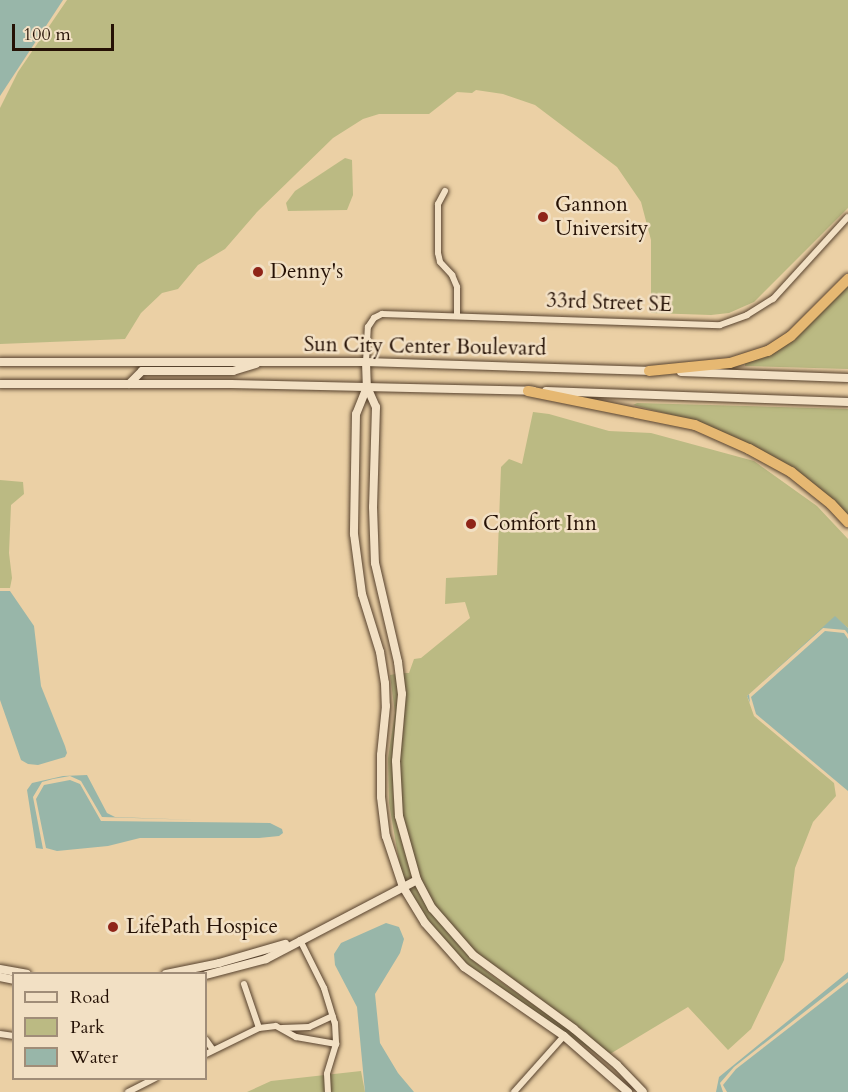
<!DOCTYPE html>
<html>
<head>
<meta charset="utf-8">
<style>
  body { margin:0 }
  #map { position:relative; width:848px; height:1092px; overflow:hidden; background:#ebd0a5; font-family:Cardo,serif }
  div>[style] { position:absolute }
  .green>* { inset:0; background:#bbba83 }
  .water>* { inset:0; background:#98b6a9 }
  .roads { filter:drop-shadow(0 0 2px #56412d) drop-shadow(0 0 2px #56412d) }
  .street>* { height:6px; margin:-3px; padding:0 3px; transform-origin:3px; border-radius:3px; background:#f2e0c4 }
  .secondary>* { height:8px; margin:-4px; padding:0 4px; transform-origin:4px; border-radius:4px; background:#f2e0c4 }
  .highway>* { height:10px; margin:-5px; padding:0 5px; transform-origin:5px; border-radius:5px; background:#e6b872 }
  .dots>* { width:16px; height:16px; translate:-50% -50%; box-sizing:border-box; border:3px solid #f2e0c4; border-radius:50% }
  span { translate:-50% -50%; white-space:nowrap; text-align:center; line-height:1.15; -webkit-text-stroke:5px #f2e0c4; paint-order:stroke }
  .poi-label { font-size:21px; color:#251105 }
  .left { translate:0 -50%; text-align:left }
  .street-label { font-size:21px; color:#251105 }
  .legend { position:absolute; left:12px; top:972px; width:195px; height:108px; box-sizing:border-box; background:#f2e0c4; border:2px solid #a08d78; margin:0; padding:8px 10px; list-style:none; font-size:18px; color:#251105 }
  .legend li { display:flex; align-items:center; gap:12px; height:30px }
  .legend b { width:30px; border:2px solid #a08d78 }
  .scale { position:absolute; left:12px; top:24px; width:102px; height:27px; box-sizing:border-box; border:3px solid #251105; border-top:0; padding-left:8px; font-size:18px; line-height:21px; white-space:nowrap; color:#251105; -webkit-text-stroke:4px #f2e0c4; paint-order:stroke }
</style>
</head>
<body>
<div id="map">
  <div class="green">
    <div style="clip-path:polygon(67px 0,848px 0,848px 208px,754px 302px,729px 313px,711px 315px,651px 313px,651px 240px,641px 202px,617px 167px,535px 105px,503px 94px,476px 90px,472px 93px,457px 92px,429px 114px,379px 114px,363px 119px,333px 138px,257px 212px,225px 249px,198px 265px,178px 289px,162px 293px,141px 313px,125px 339px,0 344px,0 108px,18px 72px)"></div>
    <div style="clip-path:polygon(345px 158px,352px 160px,353px 195px,347px 210px,288px 211px,286px 203px,295px 191px)"></div>
    <div style="clip-path:polygon(848px 284px,848px 369px,745px 366px,745px 363px,758px 359px)"></div>
    <div style="clip-path:polygon(637px 403px,848px 409px,848px 515px,832px 500px,680px 417px,633px 405px)"></div>
    <div style="clip-path:polygon(533px 412px,549px 414px,609px 431px,651px 433px,754px 461px,817px 506px,848px 539px,848px 628px,835px 617px,747px 696px,754px 716px,834px 783px,836px 796px,813px 822px,795px 868px,784px 960px,751px 1029px,728px 1050px,688px 1007px,610px 1054px,576px 1025px,476px 952px,435px 906px,420px 878px,402px 816px,400px 761px,404px 723px,403px 673px,409px 673px,414px 659px,421px 658px,470px 618px,465px 602px,445px 604px,446px 578px,497px 575px,501px 467px,509px 459px,522px 464px)"></div>
    <div style="clip-path:polygon(0 480px,23px 482px,24px 494px,11px 505px,9px 553px,12px 578px,10px 588px,0 588px)"></div>
    <div style="clip-path:polygon(396px 674px,398px 694px,393px 792px,395px 817px,412px 878px,405px 882px,400px 867px,389px 803px,388px 758px,395px 713px,390px 675px)"></div>
    <div style="clip-path:polygon(416px 885px,430px 911px,471px 959px,495px 978px,572px 1032px,603px 1058px,474px 971px,431px 926px,409px 889px)"></div>
    <div style="clip-path:polygon(361px 1071px,365px 1092px,247px 1092px,271px 1081px)"></div>
  </div>
  <div class="water">
    <div style="clip-path:polygon(0 0,63px 0,0 96px)"></div>
    <div style="clip-path:polygon(0 591px,10px 591px,34px 626px,41px 686px,65px 746px,67px 753px,65px 757px,38px 765px,28px 764px,21px 760px,0 700px)"></div>
    <div style="clip-path:polygon(835px 616px,848px 628px,848px 634px,845px 630px,823px 628px,749px 694px,750px 703px,747px 696px)"></div>
    <div style="clip-path:polygon(825px 631px,844px 633px,848px 639px,848px 791px,756px 714px,751px 697px)"></div>
    <div style="clip-path:polygon(87px 775px,107px 813px,115px 817px,197px 820px,102px 817px,81px 781px,70px 776px,53px 779px,42px 782px,33px 797px,43px 849px,36px 848px,27px 790px,32px 783px,63px 776px)"></div>
    <div style="clip-path:polygon(70px 780px,80px 784px,101px 821px,270px 823px,282px 829px,283px 833px,279px 836px,259px 838px,140px 838px,108px 846px,57px 851px,46px 848px,36px 799px,44px 785px)"></div>
    <div style="clip-path:polygon(386px 923px,399px 927px,404px 939px,400px 953px,375px 994px,380px 1043px,398px 1073px,414px 1092px,365px 1092px,357px 1007px,335px 965px,334px 954px,341px 943px)"></div>
    <div style="clip-path:polygon(848px 972px,848px 978px,734px 1067px,720px 1083px,723px 1092px,716px 1092px,719px 1077px)"></div>
    <div style="clip-path:polygon(848px 982px,848px 1092px,727px 1092px,723px 1085px,736px 1069px)"></div>
  </div>
  <div class="roads">
    <div class="street">
      <div style="left:445px;top:191px;width:15px;rotate:118deg"></div>
      <div style="left:438px;top:204px;width:49px;rotate:90deg"></div>
      <div style="left:438px;top:253px;width:9px;rotate:77deg"></div>
      <div style="left:440px;top:262px;width:18px;rotate:47deg"></div>
      <div style="left:452px;top:275px;width:13px;rotate:67deg"></div>
      <div style="left:457px;top:287px;width:27px;rotate:90deg"></div>
      <div style="left:366px;top:362px;width:35px;rotate:-87deg"></div>
      <div style="left:368px;top:327px;width:11px;rotate:-56deg"></div>
      <div style="left:374px;top:318px;width:9px;rotate:-27deg"></div>
      <div style="left:382px;top:314px;width:338px;rotate:1.9deg"></div>
      <div style="left:720px;top:325px;width:29px;rotate:-20deg"></div>
      <div style="left:747px;top:315px;width:31px;rotate:-32deg"></div>
      <div style="left:773px;top:299px;width:111px;rotate:-47.6deg"></div>
      <div style="left:300px;top:940px;width:54px;rotate:63.4deg"></div>
      <div style="left:324px;top:988px;width:37px;rotate:73deg"></div>
      <div style="left:335px;top:1023px;width:21px;rotate:87deg"></div>
      <div style="left:336px;top:1044px;width:31px;rotate:107deg"></div>
      <div style="left:327px;top:1074px;width:18px;rotate:87deg"></div>
      <div style="left:244px;top:984px;width:46px;rotate:71.2deg"></div>
      <div style="left:282px;top:1028px;width:27px;rotate:-2deg"></div>
      <div style="left:309px;top:1027px;width:26px;rotate:-25deg"></div>
      <div style="left:0;top:1034px;width:14px;rotate:8deg"></div>
      <div style="left:206px;top:1040px;width:12px;rotate:55deg"></div>
      <div style="left:206px;top:1054px;width:59px;rotate:-26.1deg"></div>
      <div style="left:259px;top:1028px;width:17px;rotate:-7deg"></div>
      <div style="left:276px;top:1026px;width:23px;rotate:29deg"></div>
      <div style="left:296px;top:1037px;width:41px;rotate:9.9deg"></div>
      <div style="left:128px;top:1092px;width:31px;rotate:-27deg"></div>
      <div style="left:514px;top:1092px;width:75px;rotate:-48.2deg"></div>
    </div>
    <div class="secondary">
      <div style="left:0;top:362px;width:366px"></div>
      <div style="left:366px;top:362px;width:287px;rotate:1.8deg"></div>
      <div style="left:366px;top:362px;width:25px;rotate:88deg"></div>
      <div style="left:367px;top:387px;width:22px;rotate:66deg"></div>
      <div style="left:376px;top:407px;width:100px;rotate:91.7deg"></div>
      <div style="left:373px;top:507px;width:56px;rotate:88deg"></div>
      <div style="left:375px;top:563px;width:102px;rotate:76.9deg"></div>
      <div style="left:398px;top:662px;width:32px;rotate:83deg"></div>
      <div style="left:402px;top:694px;width:67px;rotate:95.1deg"></div>
      <div style="left:396px;top:761px;width:55px;rotate:86.9deg"></div>
      <div style="left:399px;top:816px;width:66px;rotate:74.3deg"></div>
      <div style="left:417px;top:880px;width:32px;rotate:62deg"></div>
      <div style="left:432px;top:908px;width:62px;rotate:48.9deg"></div>
      <div style="left:473px;top:955px;width:125px;rotate:36.2deg"></div>
      <div style="left:574px;top:1029px;width:56px;rotate:39.9deg"></div>
      <div style="left:617px;top:1065px;width:37px;rotate:46deg"></div>
      <div style="left:681px;top:372px;width:167px;rotate:2.1deg"></div>
      <div style="left:0;top:384px;width:231px"></div>
      <div style="left:231px;top:384px;width:302px;rotate:1.3deg"></div>
      <div style="left:129px;top:384px;width:18px;rotate:-45deg"></div>
      <div style="left:142px;top:371px;width:91px"></div>
      <div style="left:233px;top:371px;width:24px;rotate:-17deg"></div>
      <div style="left:367px;top:387px;width:29px;rotate:112deg"></div>
      <div style="left:356px;top:414px;width:120px;rotate:91deg"></div>
      <div style="left:354px;top:534px;width:61px;rotate:82.4deg"></div>
      <div style="left:362px;top:594px;width:61px;rotate:72.8deg"></div>
      <div style="left:380px;top:652px;width:31px;rotate:81deg"></div>
      <div style="left:385px;top:683px;width:23px;rotate:88deg"></div>
      <div style="left:386px;top:706px;width:49px;rotate:95.8deg"></div>
      <div style="left:381px;top:755px;width:42px;rotate:90deg"></div>
      <div style="left:381px;top:797px;width:39px;rotate:83deg"></div>
      <div style="left:386px;top:836px;width:54px;rotate:71.6deg"></div>
      <div style="left:403px;top:887px;width:42px;rotate:58.6deg"></div>
      <div style="left:425px;top:923px;width:59px;rotate:48.4deg"></div>
      <div style="left:464px;top:967px;width:121px;rotate:34.6deg"></div>
      <div style="left:564px;top:1036px;width:85px;rotate:41.2deg"></div>
      <div style="left:546px;top:391px;width:302px;rotate:2.1deg"></div>
      <div style="left:0;top:969px;width:27px;rotate:10deg"></div>
      <div style="left:166px;top:974px;width:54px;rotate:-11.7deg"></div>
      <div style="left:219px;top:963px;width:69px;rotate:-16.1deg"></div>
      <div style="left:206px;top:975px;width:62px;rotate:-14.9deg"></div>
      <div style="left:266px;top:959px;width:170px;rotate:-27.6deg"></div>
      <div style="left:0;top:977px;width:14px;rotate:12deg"></div>
    </div>
    <div class="highway">
      <div style="left:649px;top:371px;width:81px;rotate:-5.6deg"></div>
      <div style="left:730px;top:363px;width:40px;rotate:-18deg"></div>
      <div style="left:768px;top:351px;width:27px;rotate:-33deg"></div>
      <div style="left:791px;top:336px;width:81px;rotate:-45deg"></div>
      <div style="left:528px;top:391px;width:170px;rotate:11.5deg"></div>
      <div style="left:695px;top:425px;width:59px;rotate:24deg"></div>
      <div style="left:749px;top:449px;width:48px;rotate:28.7deg"></div>
      <div style="left:791px;top:472px;width:51px;rotate:38.7deg"></div>
      <div style="left:831px;top:504px;width:25px;rotate:47deg"></div>
    </div>
  </div>
  <div class="dots">
    <div style="left:543px;top:217px;background:#8f2418"></div>
    <div style="left:258px;top:272px;background:#8f2418"></div>
    <div style="left:471px;top:524px;background:#8f2418"></div>
    <div style="left:113px;top:927px;background:#8f2418"></div>
  </div>
  <div class="poi-label">
    <span class="left" style="left:555px;top:217px">Gannon<br>University</span>
    <span class="left" style="left:270px;top:272px">Denny's</span>
    <span class="left" style="left:483px;top:524px">Comfort Inn</span>
    <span class="left" style="left:126px;top:927px">LifePath Hospice</span>
  </div>
  <div class="street-label">
    <span style="left:609px;top:303px;rotate:2deg">33rd Street SE</span>
    <span style="left:425px;top:347px;rotate:1deg">Sun City Center Boulevard</span>
  </div>
  <ul class="legend">
  <li><b style="height:8px;background:#f2e0c4"></b>Road</li>
  <li><b style="height:16px;background:#bbba83"></b>Park</li>
  <li><b style="height:16px;background:#98b6a9"></b>Water</li>
  </ul>
  <div class="scale">100 m</div>
</div>
</body>
</html>
